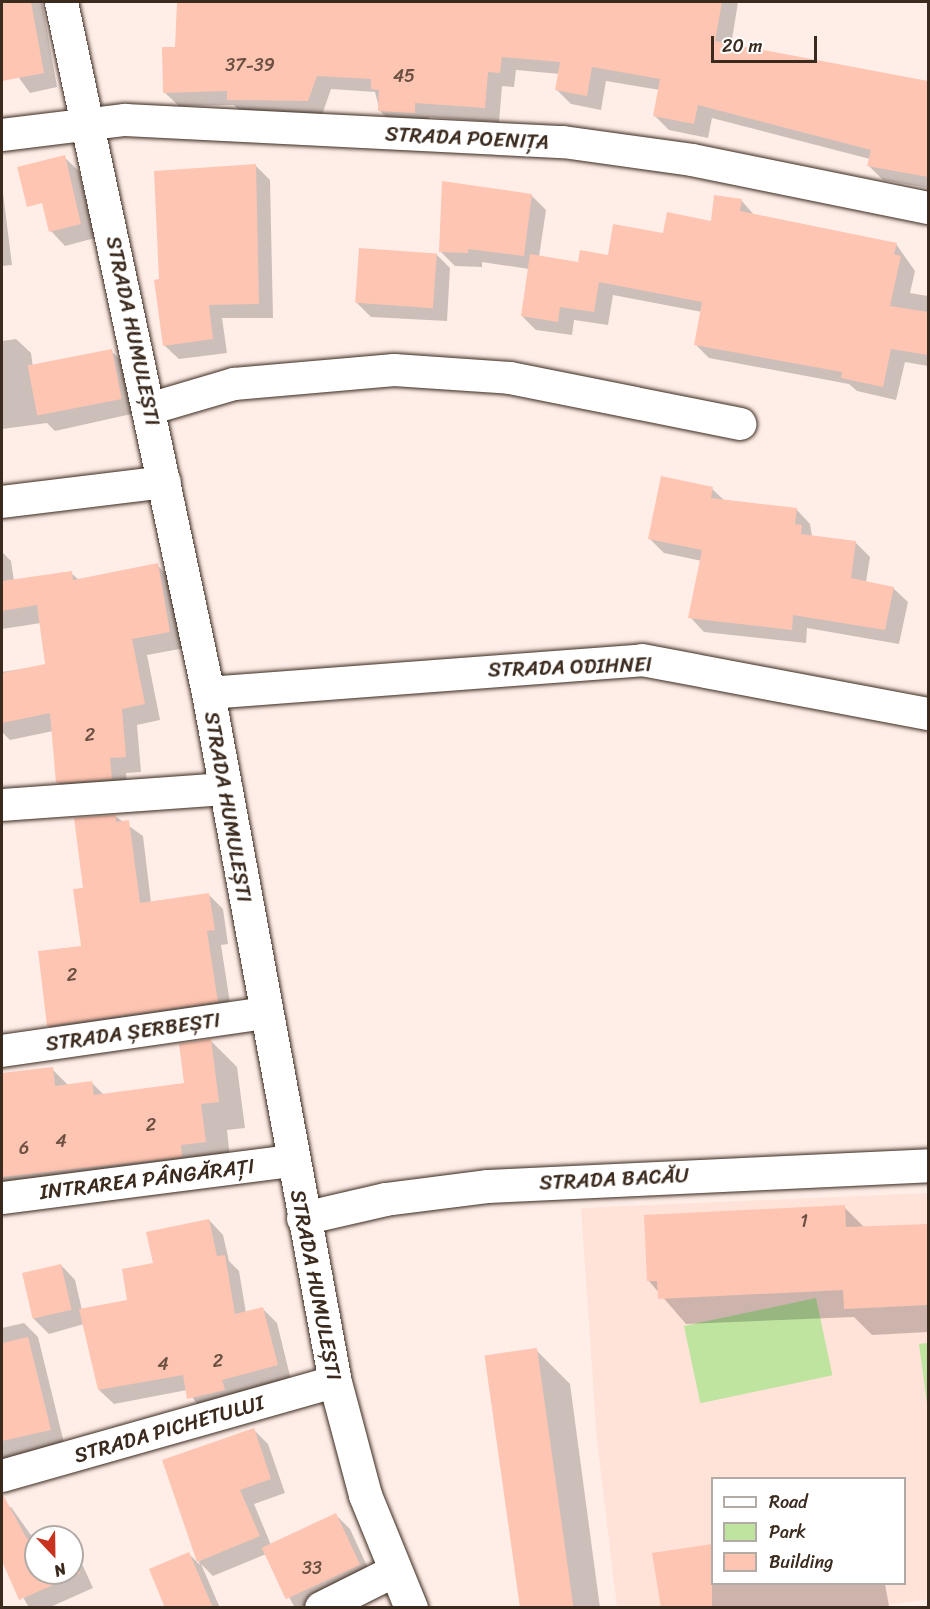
<!DOCTYPE html>
<html>
<head>
<meta charset="utf-8">
<style>
  body { margin:0 }
  #map { position:relative; width:930px; height:1609px; overflow:hidden; background:#ffeee8; font-family:Sriracha,sans-serif }
  div>[style] { position:absolute }
  .built>* { inset:0; background:#ffe2d8 }
  .green>* { inset:0; background:#bee49f; transform-origin:0 0 }
  .shadow>* { inset:0; background:#0003 }
  .building>* { inset:0; background:#fec5b3; transform-origin:0 0 }
  .roads { filter:drop-shadow(0 0 2px #3b2a1e) drop-shadow(0 0 2px #3b2a1e) }
  .minor>* { height:32px; margin:-16px; padding:0 16px; transform-origin:16px; border-radius:16px; background:#fff }
  .tertiary>* { height:33px; margin:-16.5px; padding:0 16.5px; transform-origin:16.5px; border-radius:16.5px; background:#fff }
  span { translate:-50% -50%; white-space:nowrap; text-align:center; line-height:1.15; -webkit-text-stroke:4.5px #fff; paint-order:stroke }
  .number-label { font-size:18px; color:#6c5143 }
  .number-label span { -webkit-text-stroke-width:0 }
  .street-label { font-size:21px; color:#3b2a1e }
  .frame { position:absolute; inset:0; border:3px solid #3b2a1e; pointer-events:none }
  .legend { position:absolute; left:711px; top:1477px; width:195px; height:108px; box-sizing:border-box; background:#fff; border:2px solid #b1aaa5; margin:0; padding:8px 10px; list-style:none; font-size:18px; color:#3b2a1e }
  .legend li { display:flex; align-items:center; gap:12px; height:30px }
  .legend b { width:30px; border:2px solid #b1aaa5 }
  .north { position:absolute; left:24px; top:1525px; width:60px; height:60px; box-sizing:border-box; background:#fff; border:2px solid #b1aaa5; border-radius:50%; rotate:158deg; font-size:16px; font-weight:700; line-height:24px; text-align:center; color:#3b2a1e }
  .north::after { content:''; display:block; margin:auto; width:21px; height:27px; background:#c8321e; clip-path:polygon(50% 0,100% 100%,50% 72%,0 100%) }
  .scale { position:absolute; left:711px; top:36px; width:106px; height:27px; box-sizing:border-box; border:3px solid #3b2a1e; border-top:0; padding-left:8px; font-size:18px; line-height:21px; white-space:nowrap; color:#3b2a1e; -webkit-text-stroke:4px #fff; paint-order:stroke }
</style>
</head>
<body>
<div id="map">
  <div class="built">
    <div style="clip-path:polygon(evenodd,928px 1193px,928px 1599px,871px 1608px,617px 1607px,597px 1440px,581px 1208px,928px 1193px,712px 1478px,904px 1478px,904px 1584px,712px 1584px,712px 1478px)"></div>
  </div>
  <div class="green">
    <div style="left:816px;top:1298px;width:79px;height:135px;rotate:78deg"></div>
    <div style="clip-path:polygon(928px 1343px,928px 1411px,919px 1344px)"></div>
  </div>
  <div class="shadow">
    <div style="clip-path:polygon(2px 2px,42px 2px,57px 87px,30px 93px,14px 71px,2px 74px)"></div>
    <div style="clip-path:polygon(178px 2px,738px 2px,731px 46px,928px 82px,928px 188px,883px 180px,869px 166px,870px 159px,712px 118px,708px 138px,669px 130px,654px 115px,660px 90px,606px 81px,601px 110px,571px 104px,557px 90px,560px 74px,516px 70px,514px 87px,502px 86px,499px 122px,429px 117px,429px 127px,394px 125px,380px 111px,375px 92px,331px 89px,322px 115px,243px 114px,234px 105px,179px 106px,164px 92px,176px 48px)"></div>
    <div style="clip-path:polygon(64px 157px,79px 171px,95px 238px,65px 246px,51px 231px)"></div>
    <div style="clip-path:polygon(255px 165px,270px 180px,273px 318px,222px 318px,227px 353px,179px 359px,164px 345px,160px 281px)"></div>
    <div style="clip-path:polygon(2px 185px,12px 265px,2px 266px)"></div>
    <div style="clip-path:polygon(531px 195px,546px 210px,539px 257px,579px 264px,712px 223px,741px 200px,755px 216px,896px 244px,915px 271px,910px 293px,928px 296px,928px 366px,905px 362px,896px 400px,857px 391px,849px 384px,709px 358px,695px 344px,702px 312px,613px 295px,608px 325px,574px 320px,572px 335px,536px 330px,522px 316px,529px 269px,482px 262px,482px 267px,455px 266px,441px 252px)"></div>
    <div style="clip-path:polygon(436px 254px,450px 268px,447px 321px,371px 317px,357px 303px)"></div>
    <div style="clip-path:polygon(16px 339px,31px 353px,33px 368px,111px 351px,126px 365px,136px 413px,55px 431px,47px 423px,2px 429px,2px 341px)"></div>
    <div style="clip-path:polygon(712px 489px,725px 501px,796px 509px,810px 524px,812px 536px,855px 542px,870px 557px,866px 582px,893px 588px,908px 602px,899px 644px,807px 628px,806px 643px,704px 632px,690px 617px,702px 561px,664px 553px,650px 539px)"></div>
    <div style="clip-path:polygon(2px 552px,11px 561px,14px 581px,71px 573px,79px 580px,157px 565px,173px 581px,185px 648px,147px 655px,160px 720px,137px 725px,141px 772px,126px 773px,128px 795px,74px 799px,57px 782px,53px 731px,10px 740px,2px 732px,2px 672px,46px 665px,41px 623px,2px 629px)"></div>
    <div style="clip-path:polygon(115px 816px,143px 836px,151px 903px,209px 895px,223px 909px,228px 944px,221px 945px,232px 1016px,62px 1040px,48px 1026px,82px 947px,84px 889px)"></div>
    <div style="clip-path:polygon(211px 1041px,237px 1067px,245px 1128px,227px 1130px,231px 1168px,2px 1196px,2px 1075px,52px 1069px,69px 1086px,92px 1083px,104px 1095px,186px 1084px)"></div>
    <div style="clip-path:polygon(844px 1207px,865px 1228px,928px 1226px,928px 1332px,872px 1335px,854px 1317px,686px 1324px,648px 1280px)"></div>
    <div style="clip-path:polygon(209px 1220px,223px 1235px,229px 1261px,239px 1271px,246px 1313px,262px 1308px,277px 1323px,291px 1380px,203px 1412px,187px 1390px,114px 1404px,99px 1390px,84px 1324px,49px 1334px,34px 1319px,61px 1265px,75px 1280px,82px 1310px,129px 1301px,155px 1264px)"></div>
    <div style="clip-path:polygon(24px 1323px,38px 1337px,64px 1443px,2px 1463px,2px 1328px)"></div>
    <div style="clip-path:polygon(536px 1350px,570px 1384px,600px 1608px,520px 1608px)"></div>
    <div style="clip-path:polygon(254px 1430px,268px 1444px,285px 1493px,254px 1504px,271px 1545px,336px 1515px,350px 1529px,373px 1579px,312px 1608px,295px 1608px,266px 1554px,213px 1576px,201px 1564px,220px 1608px,167px 1608px,189px 1554px,200px 1565px,164px 1460px)"></div>
    <div style="clip-path:polygon(11px 1507px,33px 1538px,57px 1527px,67px 1537px,36px 1537px,36px 1573px,72px 1573px,72px 1542px,93px 1588px,48px 1608px,29px 1608px,2px 1558px,2px 1511px)"></div>
    <div style="clip-path:polygon(712px 1545px,712px 1584px,885px 1584px,889px 1606px,662px 1608px,654px 1554px)"></div>
  </div>
  <div class="building">
    <div style="clip-path:polygon(2px 2px,31px 2px,44px 73px,2px 81px)"></div>
    <div style="clip-path:polygon(177px 2px,722px 2px,715px 41px,928px 81px,928px 177px,867px 166px,871px 150px,698px 105px,694px 124px,653px 116px,660px 79px,592px 67px,587px 96px,555px 90px,560px 62px,502px 57px,500px 73px,488px 72px,485px 108px,415px 103px,415px 113px,378px 111px,379px 90px,371px 89px,371px 79px,317px 76px,308px 101px,227px 100px,227px 91px,163px 93px,162px 47px,175px 47px)"></div>
    <div style="clip-path:polygon(65px 155px,81px 224px,49px 232px,42px 203px,27px 207px,17px 167px)"></div>
    <div style="clip-path:polygon(256px 164px,259px 304px,209px 305px,213px 339px,163px 346px,154px 280px,159px 279px,154px 171px)"></div>
    <div style="clip-path:polygon(442px 181px,532px 194px,524px 256px,468px 249px,468px 253px,439px 252px)"></div>
    <div style="clip-path:polygon(714px 195px,742px 199px,740px 211px,897px 243px,894px 254px,901px 256px,890px 306px,928px 312px,928px 355px,891px 349px,883px 387px,841px 378px,842px 372px,694px 345px,702px 302px,599px 282px,594px 312px,560px 307px,558px 322px,521px 316px,530px 254px,578px 262px,580px 250px,608px 255px,613px 224px,663px 233px,667px 212px,711px 221px)"></div>
    <div style="left:359px;top:248px;width:78px;height:55px;rotate:4deg"></div>
    <div style="left:112px;top:349px;width:51px;height:86px;rotate:79deg"></div>
    <div style="clip-path:polygon(661px 476px,713px 487px,711px 498px,797px 508px,795px 524px,802px 525px,801px 534px,856px 541px,851px 578px,894px 587px,885px 630px,793px 615px,792px 630px,688px 618px,702px 550px,648px 539px)"></div>
    <div style="clip-path:polygon(158px 563px,170px 632px,132px 639px,145px 704px,122px 709px,126px 757px,110px 758px,112px 779px,56px 783px,50px 713px,2px 723px,2px 673px,45px 664px,37px 605px,2px 611px,2px 581px,72px 571px,73px 580px)"></div>
    <div style="clip-path:polygon(116px 815px,116px 822px,129px 820px,140px 903px,209px 893px,215px 930px,207px 931px,218px 1002px,47px 1026px,38px 951px,81px 946px,73px 889px,83px 888px,74px 818px)"></div>
    <div style="clip-path:polygon(211px 1039px,219px 1102px,201px 1104px,206px 1142px,181px 1145px,182px 1157px,2px 1177px,2px 1073px,53px 1067px,55px 1086px,92px 1081px,94px 1095px,184px 1083px,179px 1044px)"></div>
    <div style="clip-path:polygon(845px 1205px,846px 1227px,928px 1224px,928px 1305px,844px 1309px,843px 1290px,658px 1299px,657px 1281px,647px 1281px,644px 1215px)"></div>
    <div style="clip-path:polygon(209px 1219px,217px 1256px,225px 1255px,235px 1314px,263px 1307px,278px 1365px,222px 1380px,225px 1390px,187px 1399px,183px 1375px,98px 1390px,79px 1309px,127px 1300px,122px 1269px,153px 1263px,146px 1232px)"></div>
    <div style="left:61px;top:1264px;width:47px;height:40px;rotate:77deg"></div>
    <div style="clip-path:polygon(28px 1337px,51px 1430px,2px 1441px,2px 1343px)"></div>
    <div style="left:537px;top:1348px;width:262px;height:53px;rotate:82deg"></div>
    <div style="clip-path:polygon(254px 1428px,271px 1479px,240px 1490px,260px 1536px,197px 1562px,162px 1460px)"></div>
    <div style="clip-path:polygon(2px 1493px,27px 1539px,58px 1525px,63px 1537px,36px 1537px,36px 1573px,72px 1573px,72px 1556px,80px 1573px,19px 1600px,2px 1561px)"></div>
    <div style="left:336px;top:1513px;width:57px;height:82px;rotate:65deg"></div>
    <div style="clip-path:polygon(712px 1544px,712px 1608px,661px 1608px,652px 1553px)"></div>
    <div style="clip-path:polygon(189px 1552px,213px 1608px,165px 1608px,149px 1569px)"></div>
  </div>
  <div class="roads">
    <div class="minor">
      <div style="left:2px;top:135px;width:124px;rotate:-7deg"></div>
      <div style="left:125px;top:120px;width:439px;rotate:2.9deg"></div>
      <div style="left:563px;top:142px;width:130px;rotate:7.9deg"></div>
      <div style="left:692px;top:160px;width:241px;rotate:11.5deg"></div>
      <div style="left:149px;top:409px;width:89px;rotate:-16.4deg"></div>
      <div style="left:234px;top:384px;width:161px;rotate:-5deg"></div>
      <div style="left:394px;top:370px;width:116px;rotate:3.9deg"></div>
      <div style="left:510px;top:378px;width:235px;rotate:11.3deg"></div>
      <div style="left:2px;top:502px;width:164px;rotate:-7deg"></div>
      <div style="left:208px;top:693px;width:435px;rotate:-4.3deg"></div>
      <div style="left:642px;top:660px;width:291px;rotate:10.7deg"></div>
      <div style="left:2px;top:805px;width:225px;rotate:-4.1deg"></div>
      <div style="left:2px;top:1051px;width:266px;rotate:-8.2deg"></div>
      <div style="left:2px;top:1198px;width:292px;rotate:-7.3deg"></div>
      <div style="left:2px;top:1476px;width:346px;rotate:-15.8deg"></div>
      <div style="left:321px;top:1608px;width:80px;rotate:-26.6deg"></div>
    </div>
    <div class="tertiary">
      <div style="left:61px;top:2px;width:706px;rotate:77.99deg"></div>
      <div style="left:208px;top:693px;width:701px;rotate:79.56deg"></div>
      <div style="left:335px;top:1382px;width:117px;rotate:75.1deg"></div>
      <div style="left:365px;top:1495px;width:122px;rotate:67.8deg"></div>
      <div style="left:303px;top:1218px;width:84px;rotate:-13deg"></div>
      <div style="left:385px;top:1199px;width:104px;rotate:-7.2deg"></div>
      <div style="left:488px;top:1186px;width:441px;rotate:-2.7deg"></div>
    </div>
  </div>
  <div class="number-label">
    <span style="left:250px;top:65px">37-39</span>
    <span style="left:404px;top:76px">45</span>
    <span style="left:90px;top:735px">2</span>
    <span style="left:72px;top:975px">2</span>
    <span style="left:151px;top:1125px">2</span>
    <span style="left:61px;top:1141px">4</span>
    <span style="left:24px;top:1148px">6</span>
    <span style="left:804px;top:1221px">1</span>
    <span style="left:218px;top:1361px">2</span>
    <span style="left:163px;top:1364px">4</span>
    <span style="left:312px;top:1568px">33</span>
  </div>
  <div class="street-label">
    <span style="left:467px;top:138px;rotate:3deg">STRADA POENIȚA</span>
    <span style="left:133px;top:331px;rotate:78deg">STRADA HUMULEȘTI</span>
    <span style="left:570px;top:667px;rotate:-2deg">STRADA ODIHNEI</span>
    <span style="left:228px;top:807px;rotate:80deg">STRADA HUMULEȘTI</span>
    <span style="left:133px;top:1032px;rotate:-8deg">STRADA ȘERBEȘTI</span>
    <span style="left:147px;top:1179px;rotate:-7deg">INTRAREA PÂNGĂRAȚI</span>
    <span style="left:614px;top:1179px;rotate:-3deg">STRADA BACĂU</span>
    <span style="left:316px;top:1285px;rotate:79deg">STRADA HUMULEȘTI</span>
    <span style="left:169px;top:1429px;rotate:-16deg">STRADA PICHETULUI</span>
  </div>
  <div class="frame"></div>
  <ul class="legend">
  <li><b style="height:8px;background:#fff"></b>Road</li>
  <li><b style="height:16px;background:#bee49f"></b>Park</li>
  <li><b style="height:16px;background:#fec5b3"></b>Building</li>
  </ul>
  <div class="north">N</div>
  <div class="scale">20 m</div>
</div>
</body>
</html>
